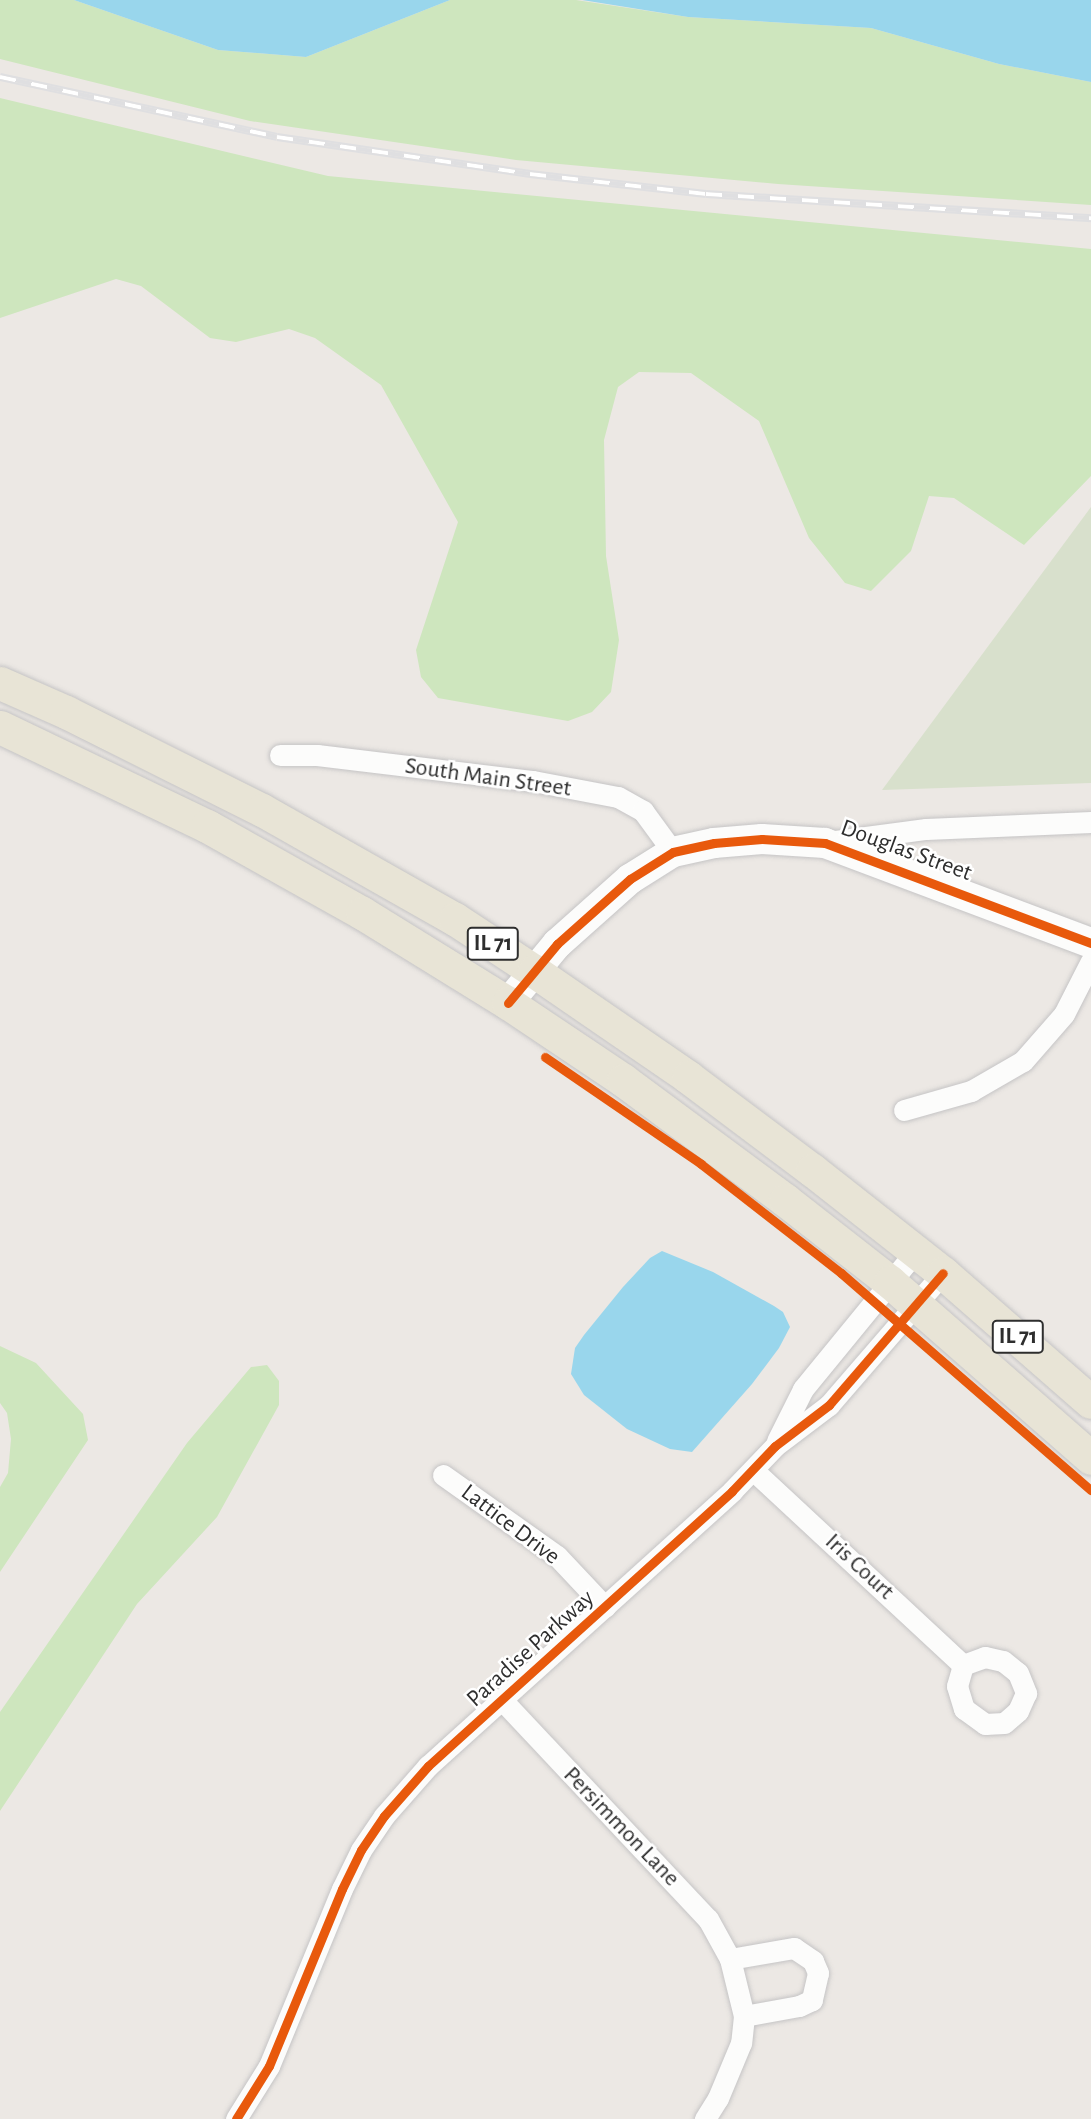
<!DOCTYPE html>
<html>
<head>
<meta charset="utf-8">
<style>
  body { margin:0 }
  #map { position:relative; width:1091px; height:2119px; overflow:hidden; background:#ece8e4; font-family:"Alegreya Sans",sans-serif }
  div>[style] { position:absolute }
  .green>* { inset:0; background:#cee6be }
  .cemetery>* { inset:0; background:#d8e0cc }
  .water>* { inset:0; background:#99d6ec }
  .roads { filter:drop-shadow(0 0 2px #c5c4c5) drop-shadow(0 0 2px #c5c4c5) }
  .street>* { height:21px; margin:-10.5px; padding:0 10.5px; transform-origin:10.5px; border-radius:10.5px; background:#fcfcfb }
  .secondary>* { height:30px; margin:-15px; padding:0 15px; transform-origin:15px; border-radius:15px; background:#fcfcfb }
  .primary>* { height:33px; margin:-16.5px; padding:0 16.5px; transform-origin:16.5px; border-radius:16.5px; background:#e8e4d6 }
  .rail>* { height:8px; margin-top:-4px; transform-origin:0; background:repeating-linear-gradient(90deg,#fff 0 16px,#dfdfe1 0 32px); box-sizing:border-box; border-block:2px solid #dfdfe1 }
  .cycleway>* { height:9px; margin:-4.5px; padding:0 4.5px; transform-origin:4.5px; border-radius:4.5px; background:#e8590c }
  span { translate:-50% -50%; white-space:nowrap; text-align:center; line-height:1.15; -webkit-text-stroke:5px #fff; paint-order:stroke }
  .shield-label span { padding:2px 5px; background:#fff; border:2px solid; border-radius:5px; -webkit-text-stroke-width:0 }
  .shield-label { font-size:23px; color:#2e2e2e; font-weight:700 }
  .street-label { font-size:24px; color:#2e2e2e }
</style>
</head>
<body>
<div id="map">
  <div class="green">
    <div style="clip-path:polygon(0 0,74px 0,218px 50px,306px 57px,450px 0,576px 0,688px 17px,871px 28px,999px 64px,1091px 82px,1091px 205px,778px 184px,516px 160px,250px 121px,0 59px)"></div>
    <div style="clip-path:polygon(0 98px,328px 176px,1091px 249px,1091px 476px,1024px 545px,954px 498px,929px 496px,911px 551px,871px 591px,845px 583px,809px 538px,759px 421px,691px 373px,639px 372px,618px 387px,604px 440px,606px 556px,619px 640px,611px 692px,592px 712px,568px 721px,438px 698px,421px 677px,416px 650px,458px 522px,381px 385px,315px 338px,289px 329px,236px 342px,210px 338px,141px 286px,116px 279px,0 318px)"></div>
    <div style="clip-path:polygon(0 1346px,36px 1363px,83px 1414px,88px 1440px,0 1572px,0 1487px,8px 1473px,11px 1439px,7px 1413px,0 1403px)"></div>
    <div style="clip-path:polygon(267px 1365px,279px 1381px,279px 1405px,217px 1517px,137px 1604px,0 1811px,0 1712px,187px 1443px,251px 1367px)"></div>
  </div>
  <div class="cemetery">
    <div style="clip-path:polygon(1091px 507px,1091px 783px,882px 790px)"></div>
  </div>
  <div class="water">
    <div style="clip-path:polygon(74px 0,450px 0,306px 57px,218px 50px)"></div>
    <div style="clip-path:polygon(582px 0,1091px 0,1091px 82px,999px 64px,871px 28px,688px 17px)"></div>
    <div style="clip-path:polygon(662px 1251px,713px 1272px,774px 1306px,783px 1312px,790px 1327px,779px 1348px,752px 1384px,692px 1452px,670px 1449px,627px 1429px,584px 1395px,571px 1374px,575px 1348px,584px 1335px,623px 1287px,650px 1258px)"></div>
  </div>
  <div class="roads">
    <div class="street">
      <div style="left:280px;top:755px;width:37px"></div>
      <div style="left:317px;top:755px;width:218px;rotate:6.9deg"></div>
      <div style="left:533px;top:781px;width:86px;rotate:10.7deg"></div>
      <div style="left:618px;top:797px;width:29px;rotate:29deg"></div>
      <div style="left:643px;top:811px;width:51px;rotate:53.8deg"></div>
      <div style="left:828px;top:842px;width:99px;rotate:-7.6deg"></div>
      <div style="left:926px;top:829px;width:165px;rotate:-2.4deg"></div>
      <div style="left:904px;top:1110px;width:70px;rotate:-15.8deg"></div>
      <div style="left:971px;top:1091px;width:60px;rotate:-30deg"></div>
      <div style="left:1023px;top:1061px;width:62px;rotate:-48.9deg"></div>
      <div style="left:1064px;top:1014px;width:59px;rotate:-63deg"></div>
      <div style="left:777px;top:1441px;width:58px;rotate:-63.4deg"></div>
      <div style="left:803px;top:1389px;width:178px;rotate:-50.7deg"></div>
      <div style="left:753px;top:1470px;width:287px;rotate:42.9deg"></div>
      <div style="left:443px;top:1475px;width:140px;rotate:35.4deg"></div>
      <div style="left:557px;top:1556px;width:70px;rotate:46.7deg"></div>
      <div style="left:985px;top:1657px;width:18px;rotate:13deg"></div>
      <div style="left:1003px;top:1661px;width:19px;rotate:39deg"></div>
      <div style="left:1018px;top:1673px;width:22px;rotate:68deg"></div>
      <div style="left:1026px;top:1693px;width:20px;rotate:114deg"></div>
      <div style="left:1018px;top:1711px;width:18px;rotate:139deg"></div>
      <div style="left:1004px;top:1723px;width:19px;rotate:177deg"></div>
      <div style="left:985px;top:1724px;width:26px;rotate:-144deg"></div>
      <div style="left:964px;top:1709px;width:24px;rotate:-107deg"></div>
      <div style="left:957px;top:1686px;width:22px;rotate:-74deg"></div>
      <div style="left:963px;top:1665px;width:23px;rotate:-20deg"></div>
      <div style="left:503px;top:1701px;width:299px;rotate:46.8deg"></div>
      <div style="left:708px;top:1919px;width:46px;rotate:61.2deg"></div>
      <div style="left:730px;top:1959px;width:59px;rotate:76.2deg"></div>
      <div style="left:744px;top:2016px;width:27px;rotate:96deg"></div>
      <div style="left:741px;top:2043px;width:60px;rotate:112.7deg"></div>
      <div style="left:718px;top:2098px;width:25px;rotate:122deg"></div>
      <div style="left:730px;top:1959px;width:65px;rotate:-9.8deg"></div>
      <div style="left:794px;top:1948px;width:23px;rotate:34deg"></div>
      <div style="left:813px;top:1961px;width:13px;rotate:67deg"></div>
      <div style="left:818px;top:1973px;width:28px;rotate:103deg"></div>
      <div style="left:812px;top:2000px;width:14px;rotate:155deg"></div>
      <div style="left:799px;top:2006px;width:56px;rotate:169.7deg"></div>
      <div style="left:236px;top:2119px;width:62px;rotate:-58.1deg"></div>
      <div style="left:269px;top:2066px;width:191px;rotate:-67.6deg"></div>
      <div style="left:342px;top:1889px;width:43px;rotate:-64deg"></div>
      <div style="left:361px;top:1850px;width:41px;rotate:-55.9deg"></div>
      <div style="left:384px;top:1816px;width:67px;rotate:-48.7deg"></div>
      <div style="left:428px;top:1766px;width:410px;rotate:-42.1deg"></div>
      <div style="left:732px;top:1491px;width:62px;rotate:-46.3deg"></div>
      <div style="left:775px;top:1446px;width:68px;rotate:-37.2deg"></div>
      <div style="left:829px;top:1405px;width:174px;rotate:-49.2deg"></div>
    </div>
    <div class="secondary">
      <div style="left:508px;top:1003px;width:77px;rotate:-50.3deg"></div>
      <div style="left:557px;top:944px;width:98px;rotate:-41.7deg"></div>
      <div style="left:630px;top:879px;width:51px;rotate:-32.1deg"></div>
      <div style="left:673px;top:852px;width:42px;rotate:-12.4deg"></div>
      <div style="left:714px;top:843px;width:48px;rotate:-4.8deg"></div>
      <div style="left:762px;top:839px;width:63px;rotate:3.6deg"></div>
      <div style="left:825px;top:843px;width:284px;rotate:20.6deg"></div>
    </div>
    <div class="primary">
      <div style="left:0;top:683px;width:72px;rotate:23.7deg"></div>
      <div style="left:66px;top:712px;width:219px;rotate:26.6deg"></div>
      <div style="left:262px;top:810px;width:222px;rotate:29.5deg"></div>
      <div style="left:455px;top:919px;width:95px;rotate:33.4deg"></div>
      <div style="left:534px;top:971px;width:187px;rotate:34.5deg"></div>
      <div style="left:688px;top:1077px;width:155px;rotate:36.9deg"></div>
      <div style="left:812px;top:1170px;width:167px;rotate:38.2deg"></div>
      <div style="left:943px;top:1273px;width:196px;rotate:41.1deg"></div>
      <div style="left:0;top:727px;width:229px;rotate:25.6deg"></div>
      <div style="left:207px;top:826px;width:178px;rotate:29.3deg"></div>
      <div style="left:362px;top:913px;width:172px;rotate:31.7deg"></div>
      <div style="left:508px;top:1003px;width:138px;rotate:33.8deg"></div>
      <div style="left:623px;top:1080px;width:202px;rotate:36.5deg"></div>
      <div style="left:785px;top:1200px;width:133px;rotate:38deg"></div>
      <div style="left:890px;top:1282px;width:267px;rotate:41.2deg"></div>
    </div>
  </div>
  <div class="rail">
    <div style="left:0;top:77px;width:283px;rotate:12.2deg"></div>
    <div style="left:277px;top:137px;width:256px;rotate:8.3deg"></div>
    <div style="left:530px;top:174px;width:177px;rotate:6.5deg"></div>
    <div style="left:706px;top:194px;width:386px;rotate:3.6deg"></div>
  </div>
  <div class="cycleway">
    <div style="left:508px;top:1003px;width:77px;rotate:-50.3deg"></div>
    <div style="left:557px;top:944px;width:98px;rotate:-41.7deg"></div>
    <div style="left:630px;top:879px;width:51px;rotate:-32.1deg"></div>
    <div style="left:673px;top:852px;width:42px;rotate:-12.4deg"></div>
    <div style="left:714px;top:843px;width:48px;rotate:-4.8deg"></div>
    <div style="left:762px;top:839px;width:63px;rotate:3.6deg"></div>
    <div style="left:825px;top:843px;width:284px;rotate:20.6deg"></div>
    <div style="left:545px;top:1057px;width:189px;rotate:34.4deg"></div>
    <div style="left:701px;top:1164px;width:177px;rotate:37.9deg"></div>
    <div style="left:841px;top:1273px;width:331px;rotate:41deg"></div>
    <div style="left:236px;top:2119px;width:62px;rotate:-58.1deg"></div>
    <div style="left:269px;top:2066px;width:191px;rotate:-67.6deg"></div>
    <div style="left:342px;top:1889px;width:43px;rotate:-64deg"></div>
    <div style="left:361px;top:1850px;width:41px;rotate:-55.9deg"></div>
    <div style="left:384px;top:1816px;width:67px;rotate:-48.7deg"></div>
    <div style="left:428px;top:1766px;width:410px;rotate:-42.1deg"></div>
    <div style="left:732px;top:1491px;width:62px;rotate:-46.3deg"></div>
    <div style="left:775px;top:1446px;width:68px;rotate:-37.2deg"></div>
    <div style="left:829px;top:1405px;width:174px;rotate:-49.2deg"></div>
  </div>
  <div class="shield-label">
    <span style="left:493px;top:944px">IL 71</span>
    <span style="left:1018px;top:1337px">IL 71</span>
  </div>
  <div class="street-label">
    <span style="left:488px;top:778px;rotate:8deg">South Main Street</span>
    <span style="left:906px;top:851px;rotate:20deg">Douglas Street</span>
    <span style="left:510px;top:1525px;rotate:37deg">Lattice Drive</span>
    <span style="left:859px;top:1567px;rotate:43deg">Iris Court</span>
    <span style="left:531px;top:1649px;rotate:-42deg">Paradise Parkway</span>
    <span style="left:621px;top:1827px;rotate:46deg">Persimmon Lane</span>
  </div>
</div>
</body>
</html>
